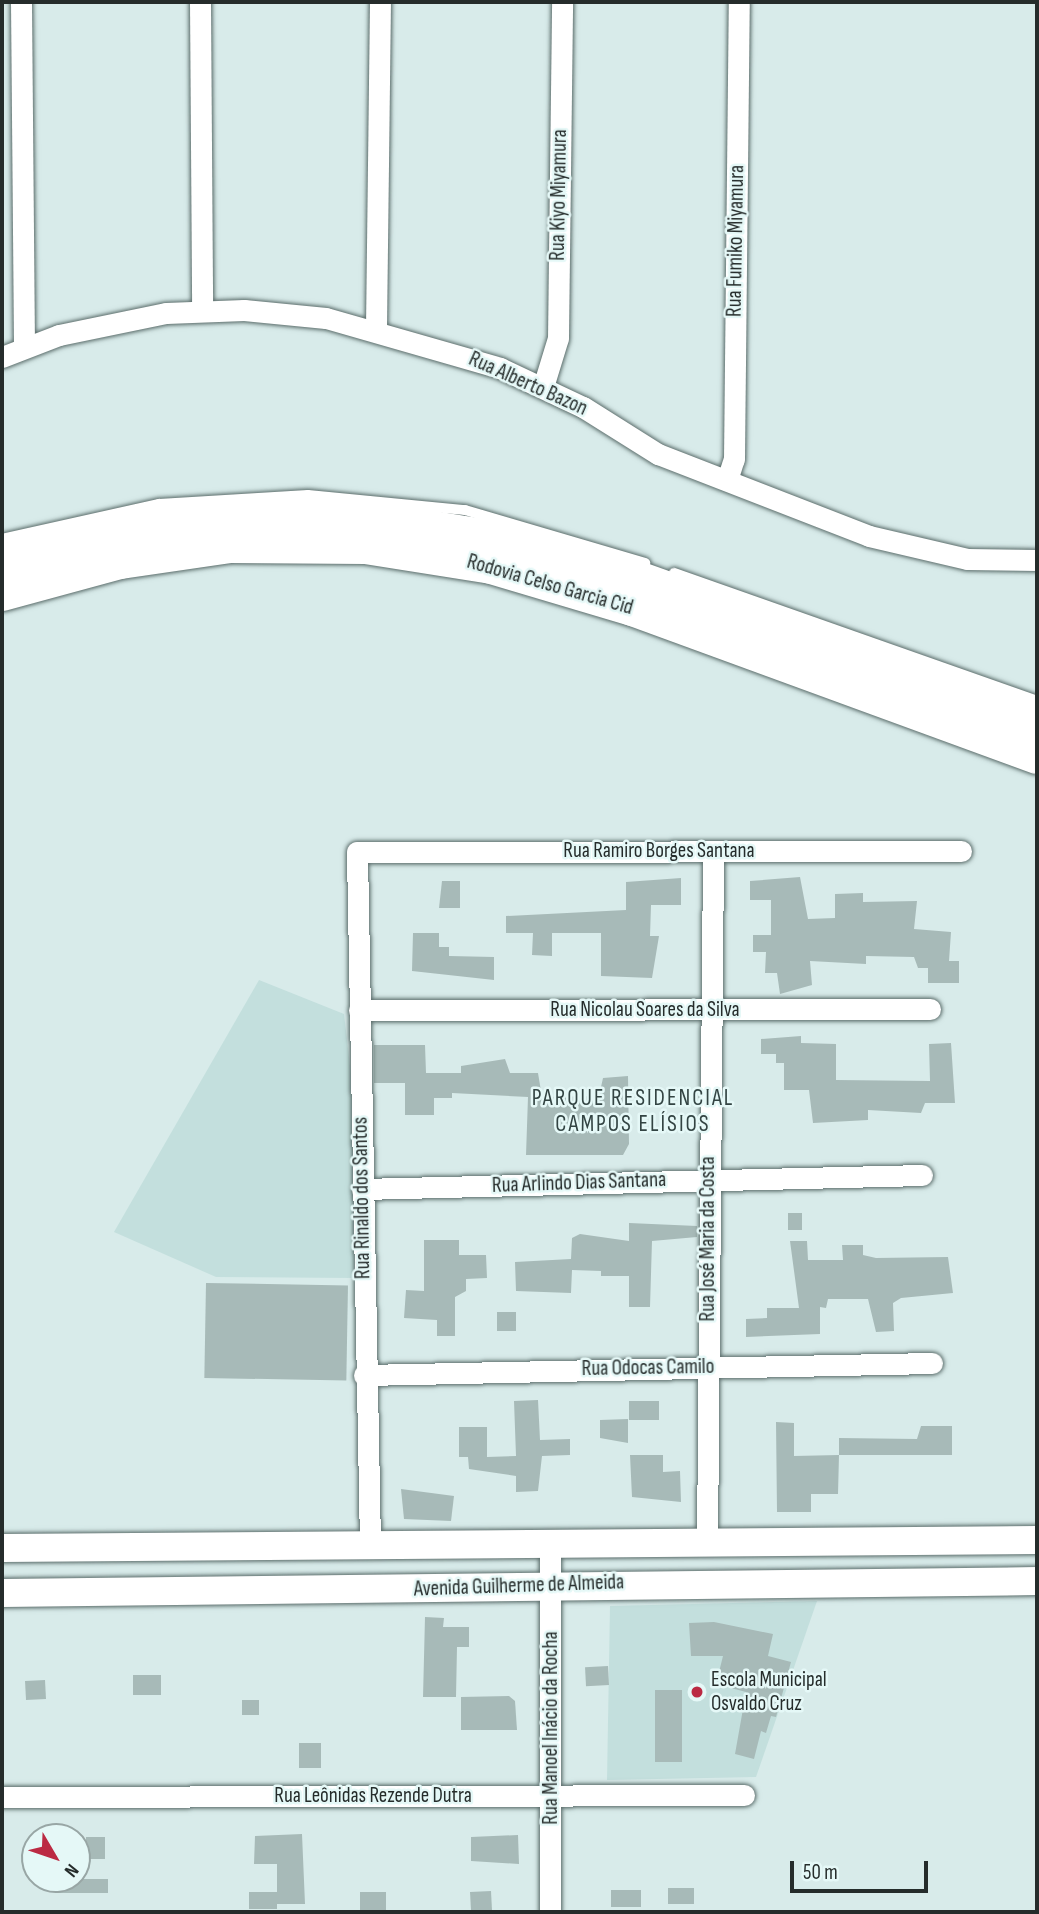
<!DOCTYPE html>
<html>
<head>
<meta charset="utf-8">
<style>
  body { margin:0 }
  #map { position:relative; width:1039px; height:1914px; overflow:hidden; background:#d8ebea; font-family:"Sofia Sans Condensed",sans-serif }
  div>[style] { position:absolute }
  .built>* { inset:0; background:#c3dfdd }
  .building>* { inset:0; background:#a7bab8; transform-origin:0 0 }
  .roads { filter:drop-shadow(0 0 2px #5b6d6b) drop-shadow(0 0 2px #5b6d6b) }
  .lane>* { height:10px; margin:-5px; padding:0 5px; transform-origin:5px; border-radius:5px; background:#fff }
  .street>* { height:21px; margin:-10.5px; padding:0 10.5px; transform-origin:10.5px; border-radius:10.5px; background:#fff }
  .secondary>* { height:28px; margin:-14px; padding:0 14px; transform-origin:14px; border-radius:14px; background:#fff }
  .highway>* { height:37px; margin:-18.5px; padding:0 18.5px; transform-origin:18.5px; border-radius:18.5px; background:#fff }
  .dots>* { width:19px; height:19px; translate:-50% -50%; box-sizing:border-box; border:4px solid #e5f8f7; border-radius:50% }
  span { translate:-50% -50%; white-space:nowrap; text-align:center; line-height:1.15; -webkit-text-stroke:5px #e5f8f7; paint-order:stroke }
  .street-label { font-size:21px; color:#252c2b }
  .poi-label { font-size:21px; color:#252c2b }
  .left { translate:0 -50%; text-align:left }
  .neighbourhood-label { font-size:23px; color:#334443; letter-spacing:2px }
  .frame { position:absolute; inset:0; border:4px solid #252c2b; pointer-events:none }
  .north { position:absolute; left:21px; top:1823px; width:70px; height:70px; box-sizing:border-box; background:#e5f8f7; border:2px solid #98a6a5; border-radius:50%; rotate:129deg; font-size:19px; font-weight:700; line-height:28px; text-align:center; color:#252c2b }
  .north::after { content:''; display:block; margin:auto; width:24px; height:32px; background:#bb2a43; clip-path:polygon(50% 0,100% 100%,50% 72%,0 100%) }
  .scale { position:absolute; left:790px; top:1861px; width:138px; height:32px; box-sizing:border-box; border:4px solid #252c2b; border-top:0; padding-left:9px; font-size:21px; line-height:24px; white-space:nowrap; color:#252c2b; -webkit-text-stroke:5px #e5f8f7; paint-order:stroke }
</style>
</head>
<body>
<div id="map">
  <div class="built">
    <div style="clip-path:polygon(259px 980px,344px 1014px,354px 1100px,354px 1278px,216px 1277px,114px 1232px)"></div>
    <div style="clip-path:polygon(817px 1601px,756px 1777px,607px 1780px,610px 1606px)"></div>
  </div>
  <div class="building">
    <div style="clip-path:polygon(800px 877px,808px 919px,835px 918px,835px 894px,863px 893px,863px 902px,917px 901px,914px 929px,951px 932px,949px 961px,959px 961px,959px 983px,928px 983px,928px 968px,918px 968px,914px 957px,866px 956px,866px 964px,810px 961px,812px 985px,780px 994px,777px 973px,765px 973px,766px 952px,753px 952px,753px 935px,771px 935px,771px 900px,750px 900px,750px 881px)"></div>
    <div style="clip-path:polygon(681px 878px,681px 905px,651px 905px,650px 936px,659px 936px,652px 978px,601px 976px,601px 933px,552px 933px,552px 956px,532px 955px,533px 933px,506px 933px,506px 916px,626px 910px,626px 882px)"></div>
    <div style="clip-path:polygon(442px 881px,460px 881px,460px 908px,439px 908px)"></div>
    <div style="clip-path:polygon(413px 933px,439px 933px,439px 947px,449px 947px,449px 956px,494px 957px,494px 980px,412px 971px)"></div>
    <div style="clip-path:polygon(801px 1036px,801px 1043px,836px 1044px,836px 1080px,930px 1081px,929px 1044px,951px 1043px,955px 1103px,925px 1103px,921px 1113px,868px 1110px,868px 1120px,813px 1123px,809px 1090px,784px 1090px,784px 1063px,776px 1063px,776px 1054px,761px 1054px,761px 1039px)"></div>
    <div style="clip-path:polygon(374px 1045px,425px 1045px,426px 1073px,461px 1073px,461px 1066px,505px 1059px,510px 1073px,538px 1073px,542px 1097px,599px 1096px,603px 1078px,628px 1076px,629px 1144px,623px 1155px,526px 1155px,528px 1097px,452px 1093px,452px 1098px,434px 1098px,434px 1115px,405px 1115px,405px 1083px,374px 1083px)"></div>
    <div style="left:788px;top:1213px;width:14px;height:17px"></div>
    <div style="clip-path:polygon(629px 1223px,697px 1226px,697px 1237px,652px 1241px,650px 1307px,629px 1307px,629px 1276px,601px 1276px,601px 1271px,572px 1270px,571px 1293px,516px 1291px,515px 1262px,571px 1259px,572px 1238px,580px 1234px,629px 1241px)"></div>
    <div style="clip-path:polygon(424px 1240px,459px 1240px,459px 1255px,486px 1255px,487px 1278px,466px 1279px,466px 1291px,455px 1297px,455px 1336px,437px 1336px,437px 1320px,404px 1318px,406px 1290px,424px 1291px)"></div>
    <div style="clip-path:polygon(790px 1241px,807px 1241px,808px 1260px,843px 1260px,842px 1245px,863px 1245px,863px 1255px,876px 1258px,948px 1257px,953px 1293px,901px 1298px,893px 1303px,894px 1331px,876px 1332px,868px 1299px,828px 1299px,826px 1308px,820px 1307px,820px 1334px,746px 1337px,746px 1319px,767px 1318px,767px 1308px,799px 1308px)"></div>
    <div style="left:206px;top:1283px;width:142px;height:95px;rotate:1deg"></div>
    <div style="left:497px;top:1312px;width:19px;height:19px"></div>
    <div style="clip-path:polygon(538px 1400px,540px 1440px,570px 1439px,570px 1455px,542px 1456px,538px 1491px,516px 1492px,516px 1476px,469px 1469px,468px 1457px,459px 1457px,459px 1427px,487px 1427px,487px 1457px,516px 1456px,514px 1401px)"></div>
    <div style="left:629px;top:1401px;width:30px;height:19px"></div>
    <div style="clip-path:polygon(628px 1419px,628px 1443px,600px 1438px,600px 1420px)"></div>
    <div style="clip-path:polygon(776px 1422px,794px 1423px,794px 1456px,839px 1455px,839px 1438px,917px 1439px,921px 1426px,952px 1426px,952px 1455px,839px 1455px,838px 1494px,811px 1494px,811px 1512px,777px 1512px)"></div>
    <div style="clip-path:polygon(630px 1455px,663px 1455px,663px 1472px,680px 1471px,681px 1502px,632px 1497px)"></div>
    <div style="clip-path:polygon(401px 1489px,454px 1496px,451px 1521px,404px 1519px)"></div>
    <div style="clip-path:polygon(425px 1617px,444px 1618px,443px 1627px,469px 1627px,469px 1647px,457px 1647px,456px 1697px,423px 1697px)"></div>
    <div style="clip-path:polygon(714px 1622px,773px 1634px,768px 1656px,791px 1662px,776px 1717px,771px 1716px,766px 1733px,761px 1731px,754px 1759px,735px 1754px,746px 1692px,716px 1684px,723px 1656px,691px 1656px,689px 1623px)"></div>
    <div style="left:608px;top:1666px;width:19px;height:23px;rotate:87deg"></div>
    <div style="left:133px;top:1675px;width:28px;height:20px"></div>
    <div style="left:45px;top:1680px;width:19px;height:20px;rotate:87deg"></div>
    <div style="left:655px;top:1690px;width:27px;height:72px"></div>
    <div style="clip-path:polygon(509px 1696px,515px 1701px,517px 1730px,461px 1730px,461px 1697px)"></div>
    <div style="left:242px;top:1700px;width:17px;height:15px"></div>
    <div style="left:299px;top:1743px;width:22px;height:25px"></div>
    <div style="clip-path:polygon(302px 1834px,305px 1904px,277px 1904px,277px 1864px,254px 1864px,255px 1836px)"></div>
    <div style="clip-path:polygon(518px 1835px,519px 1864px,471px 1861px,471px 1837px)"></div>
    <div style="left:86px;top:1837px;width:19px;height:22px"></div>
    <div style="left:55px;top:1879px;width:53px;height:14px"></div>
    <div style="left:668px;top:1888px;width:26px;height:16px"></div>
    <div style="left:611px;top:1890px;width:30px;height:17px"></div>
    <div style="left:491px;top:1891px;width:21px;height:21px;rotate:87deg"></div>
    <div style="left:249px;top:1892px;width:28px;height:17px"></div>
    <div style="left:360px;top:1892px;width:26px;height:19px"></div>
  </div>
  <div class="roads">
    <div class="lane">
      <div style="left:2px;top:539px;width:161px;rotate:-12.6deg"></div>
      <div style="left:159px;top:504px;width:149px;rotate:-3.5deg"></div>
      <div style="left:308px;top:495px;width:158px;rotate:5.5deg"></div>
      <div style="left:465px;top:510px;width:188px;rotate:16.4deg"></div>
      <div style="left:674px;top:573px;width:385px;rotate:19.4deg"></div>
    </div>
    <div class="street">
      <div style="left:21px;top:2px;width:344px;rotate:89.5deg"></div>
      <div style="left:200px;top:2px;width:308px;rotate:89.6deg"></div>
      <div style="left:376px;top:328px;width:326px;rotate:-89.3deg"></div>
      <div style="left:2px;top:357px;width:61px;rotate:-21.1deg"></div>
      <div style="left:59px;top:335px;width:109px;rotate:-11.6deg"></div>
      <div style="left:166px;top:313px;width:78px;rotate:-2.2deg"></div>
      <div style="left:244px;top:310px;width:82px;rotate:5.6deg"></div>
      <div style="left:326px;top:318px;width:181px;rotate:16deg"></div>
      <div style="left:500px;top:368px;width:92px;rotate:25.2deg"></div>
      <div style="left:583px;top:407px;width:89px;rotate:32.1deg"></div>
      <div style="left:658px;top:454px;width:226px;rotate:21.2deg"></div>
      <div style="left:869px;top:536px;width:101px;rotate:13.2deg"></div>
      <div style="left:967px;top:559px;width:70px;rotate:0.8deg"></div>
      <div style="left:543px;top:387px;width:51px;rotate:-73deg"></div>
      <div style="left:558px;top:338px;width:336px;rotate:-89.3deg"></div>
      <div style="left:727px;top:480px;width:22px;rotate:-72deg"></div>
      <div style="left:734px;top:459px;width:457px;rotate:-89.4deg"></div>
      <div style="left:359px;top:1010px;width:571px;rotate:-0.1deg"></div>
      <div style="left:362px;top:1189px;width:560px;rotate:-1.43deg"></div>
      <div style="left:364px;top:1375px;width:568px;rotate:-1.21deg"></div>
      <div style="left:707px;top:1543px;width:692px;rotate:-89.5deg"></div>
      <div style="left:370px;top:1544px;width:692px;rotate:-91.08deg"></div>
      <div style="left:357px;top:852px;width:604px;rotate:-0.09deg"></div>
      <div style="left:2px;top:1797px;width:742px;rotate:-0.15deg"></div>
      <div style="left:550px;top:1912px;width:368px;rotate:-90deg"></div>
    </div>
    <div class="secondary">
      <div style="left:2px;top:1548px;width:1035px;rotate:-0.44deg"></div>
      <div style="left:2px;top:1593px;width:1035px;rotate:-0.66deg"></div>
    </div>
    <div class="highway">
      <div style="left:2px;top:562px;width:154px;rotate:-13.9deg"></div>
      <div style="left:151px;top:525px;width:104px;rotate:-4.9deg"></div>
      <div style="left:255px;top:516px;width:115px;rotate:1.5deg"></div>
      <div style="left:370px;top:519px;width:146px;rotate:9.1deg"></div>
      <div style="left:514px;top:542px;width:128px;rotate:16.7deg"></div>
      <div style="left:637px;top:579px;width:425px;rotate:19.7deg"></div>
      <div style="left:2px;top:592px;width:122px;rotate:-15.2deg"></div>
      <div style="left:120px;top:560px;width:111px;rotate:-8.3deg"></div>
      <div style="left:230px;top:544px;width:135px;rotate:0.4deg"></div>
      <div style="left:365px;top:545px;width:128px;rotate:9deg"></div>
      <div style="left:491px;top:565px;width:147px;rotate:16.6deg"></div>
      <div style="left:632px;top:607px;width:431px;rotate:20.1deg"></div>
    </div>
  </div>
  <div class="dots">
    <div style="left:697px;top:1692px;background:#bb2a43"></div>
  </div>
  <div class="street-label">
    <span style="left:559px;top:195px;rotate:-89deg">Rua Kiyo Miyamura</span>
    <span style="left:736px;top:241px;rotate:-89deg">Rua Fumiko Miyamura</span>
    <span style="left:528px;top:384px;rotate:24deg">Rua Alberto Bazon</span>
    <span style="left:550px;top:585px;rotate:16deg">Rodovia Celso Garcia Cid</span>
    <span style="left:659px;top:851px">Rua Ramiro Borges Santana</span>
    <span style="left:645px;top:1010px">Rua Nicolau Soares da Silva</span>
    <span style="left:579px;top:1183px;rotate:-2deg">Rua Arlindo Dias Santana</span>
    <span style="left:362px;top:1198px;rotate:-91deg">Rua Rinaldo dos Santos</span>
    <span style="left:708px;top:1239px;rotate:-90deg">Rua José Maria da Costa</span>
    <span style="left:648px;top:1368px;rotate:-1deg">Rua Odocas Camilo</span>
    <span style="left:519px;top:1586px;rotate:-2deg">Avenida Guilherme de Almeida</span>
    <span style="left:551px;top:1728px;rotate:-90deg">Rua Manoel Inácio da Rocha</span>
    <span style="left:373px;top:1796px">Rua Leônidas Rezende Dutra</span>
  </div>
  <div class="poi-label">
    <span class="left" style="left:711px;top:1692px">Escola Municipal<br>Osvaldo Cruz</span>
  </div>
  <div class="neighbourhood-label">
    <span style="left:633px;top:1111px">PARQUE RESIDENCIAL<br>CAMPOS ELÍSIOS</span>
  </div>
  <div class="frame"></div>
  <div class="north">N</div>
  <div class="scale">50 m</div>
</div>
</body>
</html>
